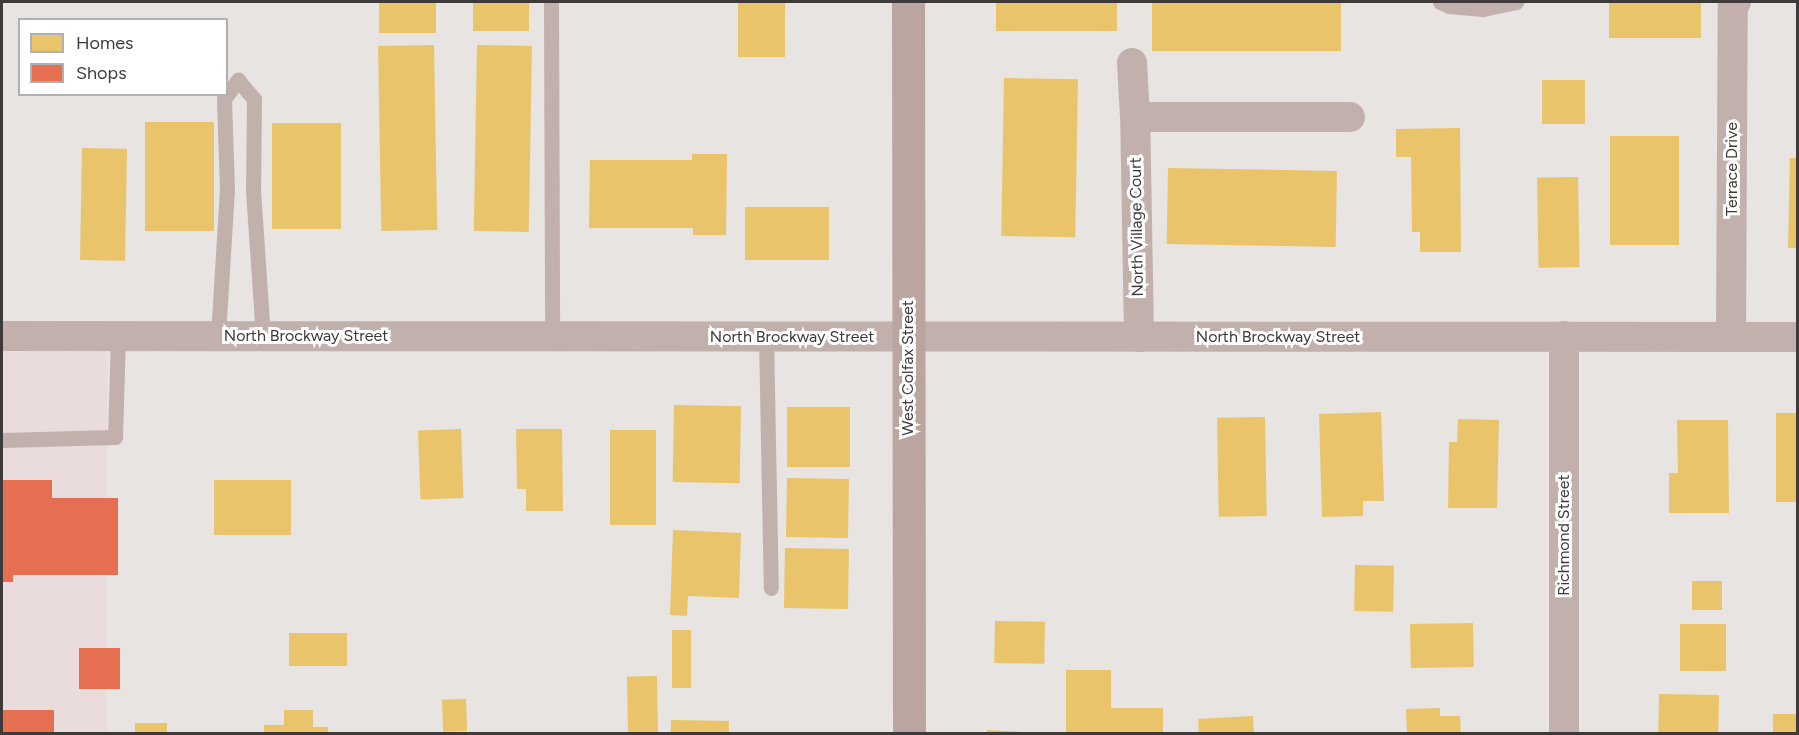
<!DOCTYPE html>
<html>
<head>
<meta charset="utf-8">
<style>
  body { margin:0 }
  #map { position:relative; width:1799px; height:735px; overflow:hidden; background:#e7e4e1; font-family:Figtree,sans-serif }
  div>[style] { position:absolute }
  .commercial>* { inset:0; background:#eadbdd; transform-origin:0 0 }
  .homes>* { inset:0; background:#e9c46a; transform-origin:0 0 }
  .shops>* { inset:0; background:#e76f51; transform-origin:0 0 }
  .lane>* { height:15px; margin:-7.5px; padding:0 7.5px; transform-origin:7.5px; border-radius:7.5px; background:#c2b0ac }
  .street>* { height:30px; margin:-15px; padding:0 15px; transform-origin:15px; border-radius:15px; background:#c2b0ac }
  .secondary>* { height:33px; margin:-16.5px; padding:0 16.5px; transform-origin:16.5px; border-radius:16.5px; background:#baa5a1 }
  span { translate:-50% -50%; white-space:nowrap; text-align:center; line-height:1.15; -webkit-text-stroke:6px #fff; paint-order:stroke }
  .street-label { font-size:16px; color:#3d3a39 }
  .frame { position:absolute; inset:0; border:3px solid #3d3a39; pointer-events:none }
  .legend { position:absolute; left:18px; top:18px; width:210px; height:78px; box-sizing:border-box; background:#fff; border:2px solid #b1b0b0; margin:0; padding:8px 10px; list-style:none; font-size:18px; color:#3d3a39 }
  .legend li { display:flex; align-items:center; gap:12px; height:30px }
  .legend b { width:30px; border:2px solid #b1b0b0 }
</style>
</head>
<body>
<div id="map">
  <div class="commercial">
    <div style="left:2px;top:336px;width:105px;height:397px"></div>
  </div>
  <div class="homes">
    <div style="left:379px;top:2px;width:57px;height:31px"></div>
    <div style="left:473px;top:2px;width:56px;height:29px"></div>
    <div style="left:738px;top:2px;width:47px;height:55px"></div>
    <div style="left:996px;top:2px;width:121px;height:29px"></div>
    <div style="left:1152px;top:2px;width:189px;height:49px"></div>
    <div style="left:1609px;top:2px;width:92px;height:36px"></div>
    <div style="left:434px;top:45px;width:185px;height:56px;rotate:89deg"></div>
    <div style="left:477px;top:45px;width:55px;height:186px;rotate:1deg"></div>
    <div style="left:1004px;top:78px;width:74px;height:158px;rotate:1deg"></div>
    <div style="left:1542px;top:80px;width:43px;height:44px"></div>
    <div style="left:145px;top:122px;width:69px;height:109px"></div>
    <div style="left:272px;top:123px;width:69px;height:106px"></div>
    <div style="clip-path:polygon(1460px 128px,1461px 252px,1420px 252px,1420px 232px,1412px 232px,1411px 157px,1396px 157px,1396px 129px)"></div>
    <div style="left:1610px;top:136px;width:69px;height:109px"></div>
    <div style="left:82px;top:148px;width:45px;height:112px;rotate:1deg"></div>
    <div style="clip-path:polygon(692px 154px,727px 154px,726px 235px,693px 235px,693px 228px,589px 228px,590px 160px,692px 160px)"></div>
    <div style="clip-path:polygon(1790px 158px,1798px 158px,1798px 248px,1788px 248px)"></div>
    <div style="left:1168px;top:168px;width:169px;height:76px;rotate:1deg"></div>
    <div style="left:1578px;top:177px;width:90px;height:41px;rotate:89deg"></div>
    <div style="left:745px;top:207px;width:84px;height:53px"></div>
    <div style="left:674px;top:405px;width:67px;height:77px;rotate:1deg"></div>
    <div style="left:787px;top:407px;width:63px;height:60px"></div>
    <div style="clip-path:polygon(1381px 412px,1384px 501px,1363px 501px,1363px 516px,1322px 517px,1319px 414px)"></div>
    <div style="left:1776px;top:413px;width:22px;height:89px"></div>
    <div style="left:1265px;top:417px;width:99px;height:48px;rotate:89deg"></div>
    <div style="clip-path:polygon(1458px 419px,1499px 420px,1497px 508px,1448px 508px,1449px 442px,1457px 442px)"></div>
    <div style="clip-path:polygon(1677px 420px,1728px 420px,1729px 513px,1669px 513px,1669px 473px,1678px 473px)"></div>
    <div style="left:461px;top:429px;width:69px;height:43px;rotate:88deg"></div>
    <div style="clip-path:polygon(516px 429px,562px 429px,563px 511px,526px 511px,526px 489px,517px 489px)"></div>
    <div style="left:610px;top:430px;width:46px;height:95px"></div>
    <div style="left:787px;top:478px;width:62px;height:59px;rotate:1deg"></div>
    <div style="left:214px;top:480px;width:77px;height:55px"></div>
    <div style="clip-path:polygon(673px 530px,741px 533px,739px 598px,688px 596px,687px 616px,670px 615px)"></div>
    <div style="left:785px;top:548px;width:64px;height:60px;rotate:1deg"></div>
    <div style="left:1355px;top:565px;width:39px;height:46px;rotate:1deg"></div>
    <div style="left:1692px;top:581px;width:30px;height:29px"></div>
    <div style="left:995px;top:621px;width:50px;height:42px;rotate:1deg"></div>
    <div style="left:1473px;top:623px;width:44px;height:63px;rotate:89deg"></div>
    <div style="left:1680px;top:624px;width:46px;height:47px"></div>
    <div style="left:672px;top:630px;width:19px;height:58px"></div>
    <div style="left:347px;top:633px;width:33px;height:58px;rotate:90deg"></div>
    <div style="clip-path:polygon(1066px 670px,1111px 670px,1111px 708px,1163px 708px,1163px 734px,1066px 734px)"></div>
    <div style="left:657px;top:676px;width:58px;height:30px;rotate:89deg"></div>
    <div style="left:1659px;top:694px;width:60px;height:40px;rotate:1deg"></div>
    <div style="left:466px;top:699px;width:32px;height:24px;rotate:88deg"></div>
    <div style="clip-path:polygon(1440px 708px,1440px 716px,1460px 716px,1461px 734px,1407px 734px,1406px 709px)"></div>
    <div style="clip-path:polygon(284px 710px,313px 710px,313px 727px,328px 727px,328px 734px,264px 734px,264px 725px,284px 725px)"></div>
    <div style="left:1798px;top:714px;width:20px;height:25px;rotate:90deg"></div>
    <div style="left:1253px;top:716px;width:18px;height:55px;rotate:87deg"></div>
    <div style="left:671px;top:720px;width:58px;height:14px;rotate:1deg"></div>
    <div style="left:167px;top:723px;width:11px;height:32px;rotate:90deg"></div>
    <div style="clip-path:polygon(987px 730px,1026px 732px,1026px 734px,987px 734px)"></div>
  </div>
  <div class="shops">
    <div style="clip-path:polygon(2px 480px,52px 480px,52px 498px,118px 498px,118px 575px,13px 575px,13px 582px,2px 582px)"></div>
    <div style="left:79px;top:648px;width:41px;height:41px"></div>
    <div style="left:54px;top:710px;width:24px;height:52px;rotate:90deg"></div>
  </div>
  <div class="lane">
    <div style="left:551px;top:2px;width:335px;rotate:89.8deg"></div>
    <div style="left:1440px;top:2px;width:10px;rotate:24deg"></div>
    <div style="left:1449px;top:6px;width:34px;rotate:5deg"></div>
    <div style="left:1483px;top:9px;width:34px;rotate:-12deg"></div>
    <div style="left:218px;top:336px;width:146px;rotate:-86.5deg"></div>
    <div style="left:227px;top:190px;width:91px;rotate:-91.9deg"></div>
    <div style="left:224px;top:99px;width:24px;rotate:-54deg"></div>
    <div style="left:238px;top:80px;width:25px;rotate:50deg"></div>
    <div style="left:254px;top:99px;width:91px;rotate:90.6deg"></div>
    <div style="left:253px;top:190px;width:146px;rotate:86.1deg"></div>
    <div style="left:766px;top:337px;width:251px;rotate:88.9deg"></div>
    <div style="left:2px;top:440px;width:113px;rotate:-1.5deg"></div>
    <div style="left:115px;top:437px;width:101px;rotate:-88.3deg"></div>
  </div>
  <div class="street">
    <div style="left:1132px;top:63px;width:54px;rotate:86.8deg"></div>
    <div style="left:2px;top:336px;width:1796px;rotate:0.03deg"></div>
    <div style="left:1139px;top:337px;width:220px;rotate:-91deg"></div>
    <div style="left:1135px;top:117px;width:215px"></div>
    <div style="left:1731px;top:337px;width:331px;rotate:-89.7deg"></div>
    <div style="left:1733px;top:6px;width:5px;rotate:-53deg"></div>
    <div style="left:1564px;top:734px;width:398px;rotate:-90deg"></div>
  </div>
  <div class="secondary">
    <div style="left:908px;top:2px;width:732px;rotate:89.92deg"></div>
  </div>
  <div class="street-label">
    <span style="left:1732px;top:169px;rotate:-90deg">Terrace Drive</span>
    <span style="left:1137px;top:227px;rotate:-91deg">North Village Court</span>
    <span style="left:306px;top:336px">North Brockway Street</span>
    <span style="left:792px;top:337px">North Brockway Street</span>
    <span style="left:1278px;top:337px">North Brockway Street</span>
    <span style="left:908px;top:368px;rotate:-90deg">West Colfax Street</span>
    <span style="left:1564px;top:535px;rotate:-90deg">Richmond Street</span>
  </div>
  <div class="frame"></div>
  <ul class="legend">
  <li><b style="height:16px;background:#e9c46a"></b>Homes</li>
  <li><b style="height:16px;background:#e76f51"></b>Shops</li>
  </ul>
</div>
</body>
</html>
